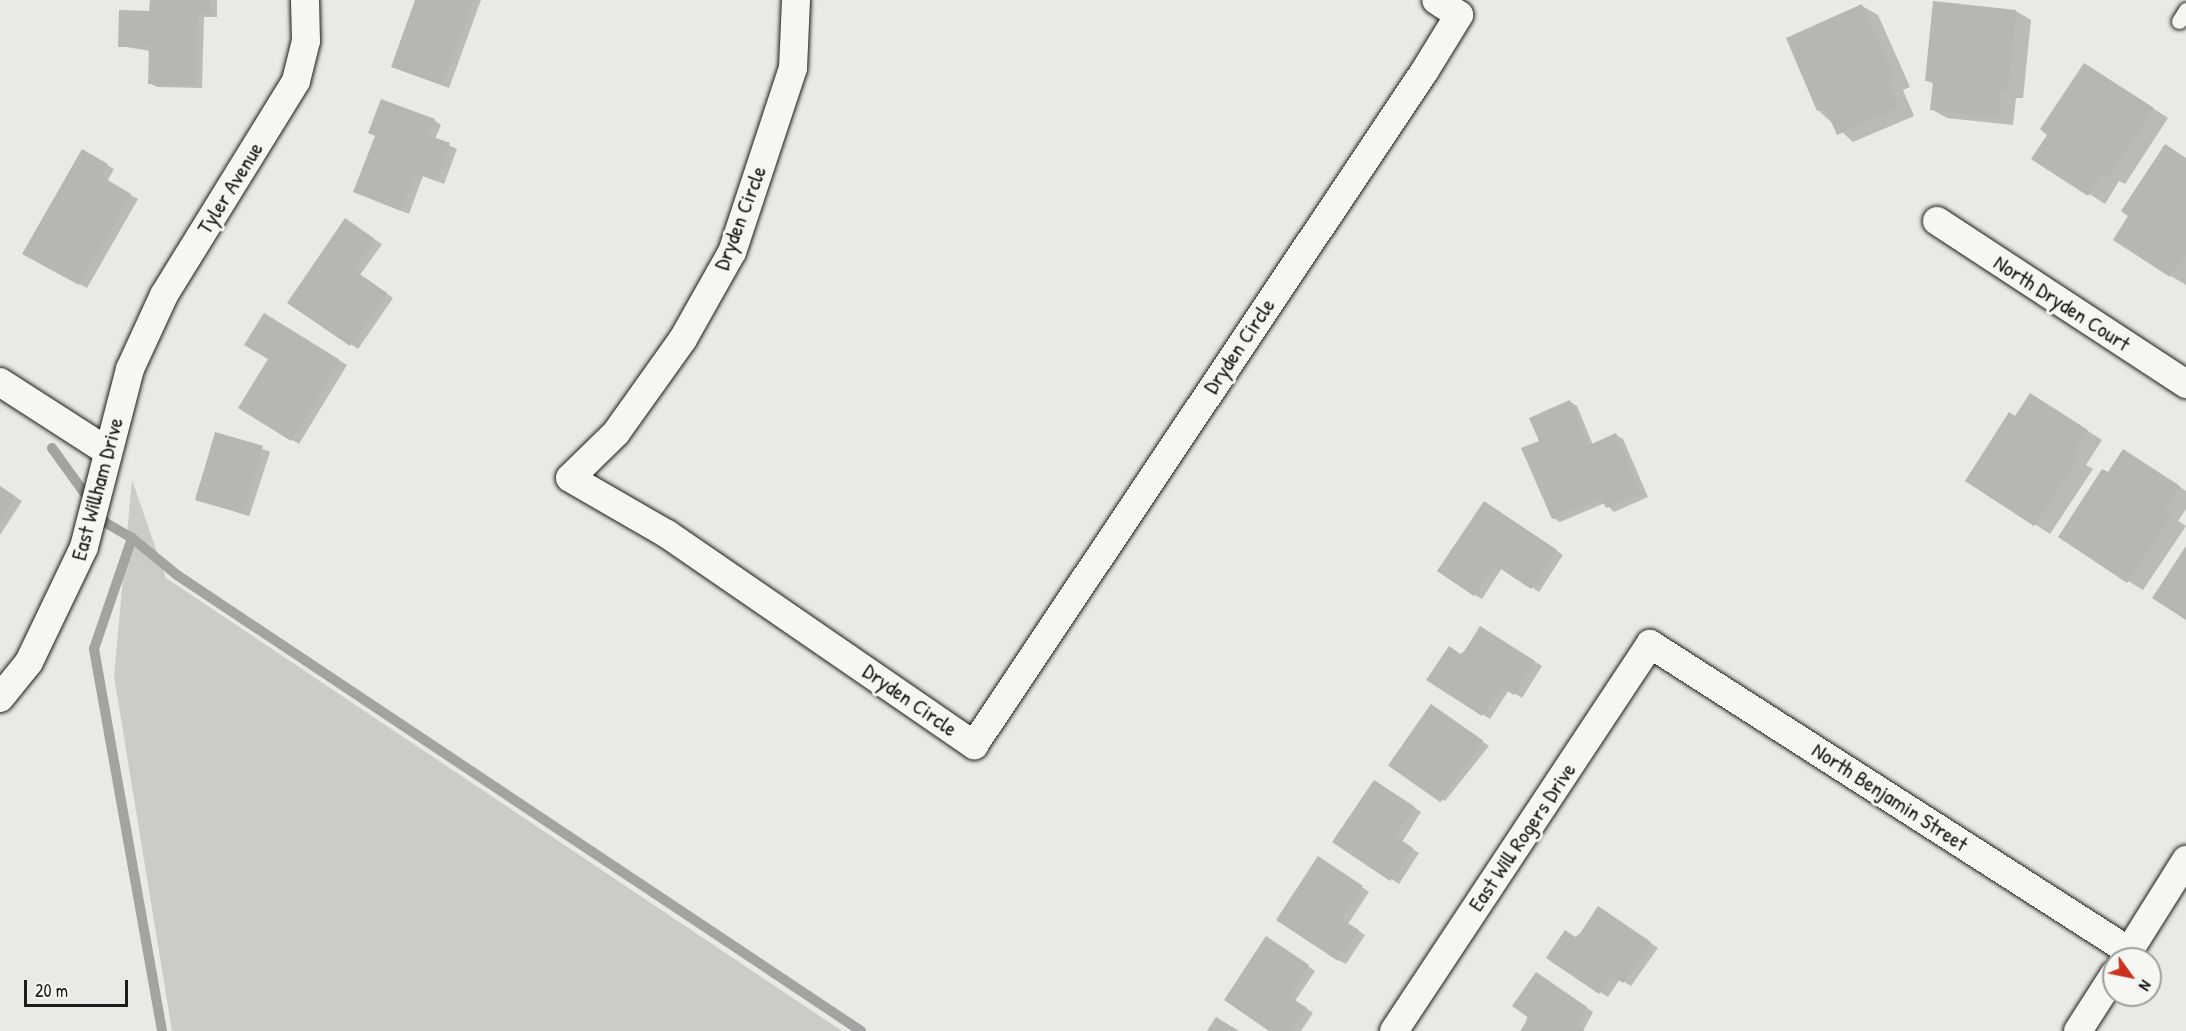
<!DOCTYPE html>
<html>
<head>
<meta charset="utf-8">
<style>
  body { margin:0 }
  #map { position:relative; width:2186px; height:1031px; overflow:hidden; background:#e9e9e5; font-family:"Patrick Hand",sans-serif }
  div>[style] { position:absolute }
  .green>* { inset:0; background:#cbcbc7 }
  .shadow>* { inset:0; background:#0003; transform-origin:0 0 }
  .stream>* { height:10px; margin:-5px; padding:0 5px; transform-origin:5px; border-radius:5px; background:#a3a3a1 }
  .building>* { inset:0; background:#b6b6b3; transform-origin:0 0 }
  .roads { filter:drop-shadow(0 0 2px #1c1c1c) drop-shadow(0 0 2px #1c1c1c) }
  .lane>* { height:15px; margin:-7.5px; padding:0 7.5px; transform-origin:7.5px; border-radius:7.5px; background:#f6f6f2 }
  .street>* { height:28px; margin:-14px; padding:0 14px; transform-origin:14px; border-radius:14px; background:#f6f6f2 }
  span { translate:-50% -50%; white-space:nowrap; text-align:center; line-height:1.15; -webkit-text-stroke:6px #f6f6f2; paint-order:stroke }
  .street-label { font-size:22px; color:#1c1c1c }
  .north { position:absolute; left:2102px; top:947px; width:60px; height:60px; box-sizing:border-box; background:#f6f6f2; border:2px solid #9f9f9c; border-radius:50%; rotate:123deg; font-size:16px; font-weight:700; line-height:24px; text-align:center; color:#1c1c1c }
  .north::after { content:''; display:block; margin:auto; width:21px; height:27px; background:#c8321e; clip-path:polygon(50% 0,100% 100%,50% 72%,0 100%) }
  .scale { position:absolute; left:24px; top:980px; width:104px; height:27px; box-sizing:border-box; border:3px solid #1c1c1c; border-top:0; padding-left:8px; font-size:18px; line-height:21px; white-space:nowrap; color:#1c1c1c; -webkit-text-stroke:4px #f6f6f2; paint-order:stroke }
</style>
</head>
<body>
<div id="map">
  <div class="green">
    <div style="clip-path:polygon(132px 480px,166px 578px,842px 1031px,172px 1031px,114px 676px)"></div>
  </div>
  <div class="shadow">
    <div style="clip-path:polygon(151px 0,217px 0,217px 17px,204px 17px,202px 88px,157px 87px,149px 83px,150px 51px,120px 46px,151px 12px)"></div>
    <div style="clip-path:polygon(417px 0,481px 0,449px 88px,400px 70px)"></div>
    <div style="clip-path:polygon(1862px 6px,1878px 15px,1910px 87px,1903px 90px,1914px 116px,1853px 142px,1818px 110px)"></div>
    <div style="clip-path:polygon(2016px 11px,2031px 20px,2023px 98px,2016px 98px,2013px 125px,1947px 118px,1931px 109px,1934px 84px,1926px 80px)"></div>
    <div style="clip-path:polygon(2100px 74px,2168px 118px,2125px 184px,2119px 181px,2105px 204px,2033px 158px)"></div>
    <div style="clip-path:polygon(434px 120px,441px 125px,435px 139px,457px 149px,444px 184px,423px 176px,409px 214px,355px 192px)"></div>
    <div style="clip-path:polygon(82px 151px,114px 169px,107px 182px,138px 199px,87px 288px,24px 253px)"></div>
    <div style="clip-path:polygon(2186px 158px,2186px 285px,2171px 276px)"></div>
    <div style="clip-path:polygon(352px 225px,382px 244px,360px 275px,393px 298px,358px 349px,289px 302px)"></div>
    <div style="clip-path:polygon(264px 315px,347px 365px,299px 444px,240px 408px,270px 359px)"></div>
    <div style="clip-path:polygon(1570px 402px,1577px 406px,1593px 445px,1616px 435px,1623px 439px,1648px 497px,1614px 512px,1605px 503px,1560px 522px,1553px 518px)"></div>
    <div style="clip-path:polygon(2046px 404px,2102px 440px,2086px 465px,2093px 469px,2050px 534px,1967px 480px,2016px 418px)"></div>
    <div style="left:216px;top:434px;width:57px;height:68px;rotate:18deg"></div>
    <div style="clip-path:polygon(2139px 460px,2186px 491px,2186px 509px,2178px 521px,2186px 526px,2143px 590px,2128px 581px,2108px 474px)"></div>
    <div style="clip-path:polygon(0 487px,22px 501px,0 535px)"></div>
    <div style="clip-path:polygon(1491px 507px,1563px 555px,1539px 592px,1502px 568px,1482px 599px,1475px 595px)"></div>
    <div style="clip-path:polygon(1488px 632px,1542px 666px,1522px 698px,1509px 690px,1490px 719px,1428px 680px)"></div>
    <div style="clip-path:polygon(1439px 710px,1489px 746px,1445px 801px,1390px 764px)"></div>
    <div style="clip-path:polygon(1382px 786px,1421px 812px,1402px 842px,1419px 853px,1399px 884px,1334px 842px)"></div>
    <div style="clip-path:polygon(1326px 863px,1369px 892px,1348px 924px,1365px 935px,1346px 964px,1338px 960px)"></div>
    <div style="clip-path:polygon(1606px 913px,1658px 948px,1631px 986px,1620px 979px,1608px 997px,1548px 958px)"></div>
    <div style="clip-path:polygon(1274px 943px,1315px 971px,1295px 1001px,1313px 1013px,1301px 1031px,1272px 1031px)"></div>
    <div style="clip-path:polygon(1543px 978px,1593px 1012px,1583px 1031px,1522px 1031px)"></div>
  </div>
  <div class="stream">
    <div style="left:52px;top:448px;width:92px;rotate:54.2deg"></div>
    <div style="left:106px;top:523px;width:30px;rotate:30deg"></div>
    <div style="left:132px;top:538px;width:117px;rotate:108.9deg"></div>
    <div style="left:94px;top:649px;width:388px;rotate:79.9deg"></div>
    <div style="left:132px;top:538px;width:58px;rotate:39.4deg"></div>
    <div style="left:177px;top:575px;width:822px;rotate:33.69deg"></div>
  </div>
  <div class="building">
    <div style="clip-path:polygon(150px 0,210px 0,210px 14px,197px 14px,195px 85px,148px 84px,149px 47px,118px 47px,119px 10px,149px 11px)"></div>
    <div style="clip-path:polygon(415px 0,473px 0,442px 85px,391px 67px)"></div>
    <div style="clip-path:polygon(1933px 1px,2016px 10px,2008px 90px,2001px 90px,1998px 117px,1930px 110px,1933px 82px,1925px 81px)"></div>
    <div style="clip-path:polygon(1862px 4px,1895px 79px,1888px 82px,1899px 107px,1837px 135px,1825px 108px,1817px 111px,1786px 38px)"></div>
    <div style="clip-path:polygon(2084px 63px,2154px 108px,2109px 177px,2103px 173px,2088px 196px,2031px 159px,2047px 135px,2040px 129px)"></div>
    <div style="clip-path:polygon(381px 99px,435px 119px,428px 135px,450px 143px,436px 181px,415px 173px,401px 211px,353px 192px,375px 136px,368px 133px)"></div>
    <div style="clip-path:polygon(2165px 144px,2186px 158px,2186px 255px,2170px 277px,2113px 240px,2128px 216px,2121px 211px)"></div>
    <div style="clip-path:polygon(82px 149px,108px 164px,101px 176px,131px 194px,79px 285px,22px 254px)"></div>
    <div style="clip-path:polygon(345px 218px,375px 239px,354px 270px,387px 293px,350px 346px,287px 303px)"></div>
    <div style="clip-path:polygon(264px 313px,340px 360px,291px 441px,238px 408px,268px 359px,244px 345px)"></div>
    <div style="clip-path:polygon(2030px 393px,2088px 430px,2071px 455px,2078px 459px,2034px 526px,1965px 481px,2009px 412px,2015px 416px)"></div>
    <div style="clip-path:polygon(1570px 400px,1589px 445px,1616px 433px,1641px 493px,1606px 508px,1601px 498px,1552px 519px,1521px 448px,1539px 441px,1529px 418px)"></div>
    <div style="left:215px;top:432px;width:50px;height:71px;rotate:16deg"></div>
    <div style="clip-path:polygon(2123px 449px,2180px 486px,2164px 511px,2171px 516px,2127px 583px,2058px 537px,2102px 469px,2108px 472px)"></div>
    <div style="clip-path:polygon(0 486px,15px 496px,0 520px)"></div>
    <div style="clip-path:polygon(1484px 501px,1557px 550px,1531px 589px,1495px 565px,1474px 596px,1437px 571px)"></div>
    <div style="clip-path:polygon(2186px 546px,2186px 620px,2152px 598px)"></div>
    <div style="clip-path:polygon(1480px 626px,1535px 661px,1514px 695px,1501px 687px,1482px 716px,1426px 680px,1449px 646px,1462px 655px)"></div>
    <div style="left:1431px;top:704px;width:64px;height:75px;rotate:35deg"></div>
    <div style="clip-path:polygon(1374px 780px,1415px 807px,1395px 836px,1413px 848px,1390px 881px,1332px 842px)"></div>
    <div style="clip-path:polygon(1318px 856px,1363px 886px,1341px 919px,1359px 930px,1338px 961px,1276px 920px)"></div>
    <div style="clip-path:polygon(1598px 906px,1651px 942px,1623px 983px,1612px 976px,1599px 994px,1546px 958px,1565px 930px,1577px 938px)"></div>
    <div style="clip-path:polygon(1266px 936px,1309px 965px,1289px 996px,1307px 1008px,1291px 1031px,1269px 1031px,1224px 1000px)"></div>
    <div style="clip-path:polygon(1536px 972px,1587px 1007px,1574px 1024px,1585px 1031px,1520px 1031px,1529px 1018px,1512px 1006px)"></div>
    <div style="clip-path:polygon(1216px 1017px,1239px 1031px,1207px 1031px)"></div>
  </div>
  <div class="roads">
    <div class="lane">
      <div style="left:2179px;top:21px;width:13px;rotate:-58deg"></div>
    </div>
    <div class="street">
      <div style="left:796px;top:0;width:68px;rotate:92.5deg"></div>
      <div style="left:793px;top:68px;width:194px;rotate:108.3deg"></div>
      <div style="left:732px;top:252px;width:100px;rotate:119.4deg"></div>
      <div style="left:683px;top:339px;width:115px;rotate:125.5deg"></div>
      <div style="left:616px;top:433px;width:64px;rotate:135.6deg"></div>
      <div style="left:570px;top:478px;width:112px;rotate:30deg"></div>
      <div style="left:667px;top:534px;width:373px;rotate:34.5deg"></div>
      <div style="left:974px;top:745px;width:810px;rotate:-56.23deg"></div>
      <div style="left:1424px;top:72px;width:67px;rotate:-58.4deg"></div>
      <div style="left:1459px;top:15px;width:27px;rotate:-147deg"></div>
      <div style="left:1937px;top:221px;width:298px;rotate:33.2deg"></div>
      <div style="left:0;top:382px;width:127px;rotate:32.8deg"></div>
      <div style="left:0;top:698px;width:46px;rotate:-51.1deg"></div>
      <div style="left:29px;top:662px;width:127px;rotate:-64.4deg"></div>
      <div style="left:84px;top:547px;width:184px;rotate:-75.5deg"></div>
      <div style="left:130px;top:369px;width:81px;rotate:-65.3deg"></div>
      <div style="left:164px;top:295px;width:251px;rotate:-58.3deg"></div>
      <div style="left:296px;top:81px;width:41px;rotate:-76deg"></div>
      <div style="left:306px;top:41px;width:41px;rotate:-91.4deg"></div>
      <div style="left:2124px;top:959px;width:117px;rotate:-57.9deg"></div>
      <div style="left:1394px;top:1031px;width:464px;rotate:-56.5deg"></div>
      <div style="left:1650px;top:644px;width:569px;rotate:32.66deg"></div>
      <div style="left:2078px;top:1031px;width:67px;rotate:-57.3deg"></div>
    </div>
  </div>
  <div class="street-label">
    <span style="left:230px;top:188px;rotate:-58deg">Tyler Avenue</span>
    <span style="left:740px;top:218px;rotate:-69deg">Dryden Circle</span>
    <span style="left:2062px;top:303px;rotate:33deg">North Dryden Court</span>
    <span style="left:1239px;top:346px;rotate:-56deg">Dryden Circle</span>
    <span style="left:97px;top:489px;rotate:-75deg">East Willham Drive</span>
    <span style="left:910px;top:700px;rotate:35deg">Dryden Circle</span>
    <span style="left:1890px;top:797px;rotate:33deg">North Benjamin Street</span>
    <span style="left:1522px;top:837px;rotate:-56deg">East Will Rogers Drive</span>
  </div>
  <div class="north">N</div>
  <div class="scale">20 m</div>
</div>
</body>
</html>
